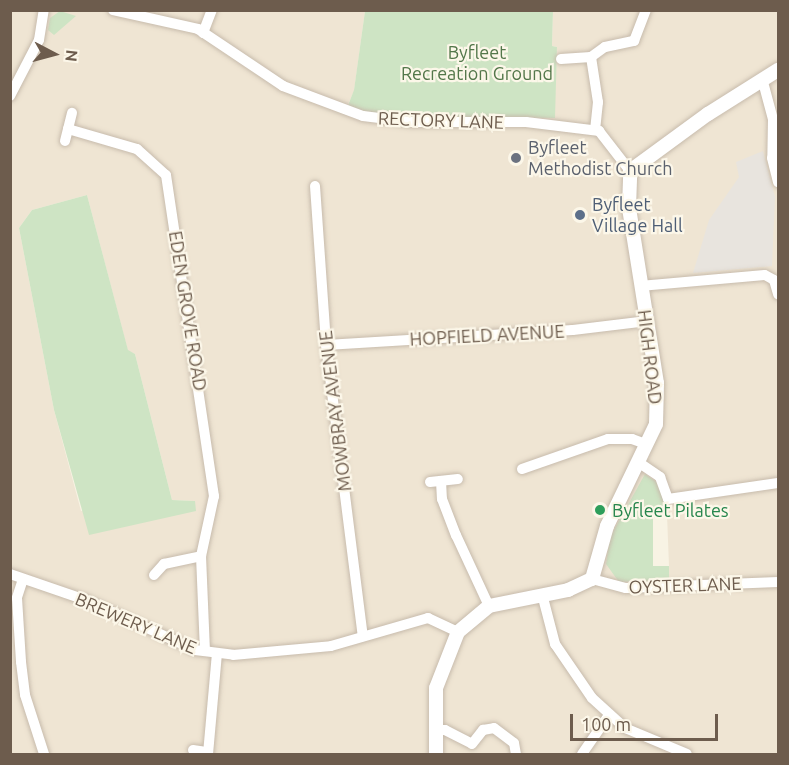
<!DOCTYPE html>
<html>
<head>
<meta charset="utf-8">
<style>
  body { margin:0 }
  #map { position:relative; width:789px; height:765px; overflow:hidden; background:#f8f3e4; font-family:Ubuntu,sans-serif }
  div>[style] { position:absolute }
  .residential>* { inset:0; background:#efe5d3 }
  .industrial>* { inset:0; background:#e8e4de }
  .green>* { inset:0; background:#cee4c4 }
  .roads { filter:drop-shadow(0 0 2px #c7bbac) drop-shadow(0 0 2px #c7bbac) }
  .minor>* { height:10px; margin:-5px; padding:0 5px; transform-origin:5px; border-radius:5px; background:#fff }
  .tertiary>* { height:14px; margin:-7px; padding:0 7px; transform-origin:7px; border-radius:7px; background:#fff }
  .dots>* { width:16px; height:16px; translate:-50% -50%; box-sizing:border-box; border:3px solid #fcf7e9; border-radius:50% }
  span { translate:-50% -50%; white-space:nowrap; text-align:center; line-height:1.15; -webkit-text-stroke:4.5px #fcf7e9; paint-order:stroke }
  .park-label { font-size:18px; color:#53774a }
  .street-label { font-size:18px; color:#6d5c4d }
  .worship-label { font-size:18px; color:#5b616d }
  .left { translate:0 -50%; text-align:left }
  .service-label { font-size:18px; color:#4e5e75 }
  .leisure-label { font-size:18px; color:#27864d }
  .frame { position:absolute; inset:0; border:12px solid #6d5c4d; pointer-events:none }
  .north { position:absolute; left:24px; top:24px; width:60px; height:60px; -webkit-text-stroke:4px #fcf7e9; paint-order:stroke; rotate:96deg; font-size:16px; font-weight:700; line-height:24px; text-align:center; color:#6d5c4d }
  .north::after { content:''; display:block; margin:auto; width:21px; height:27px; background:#6d5c4d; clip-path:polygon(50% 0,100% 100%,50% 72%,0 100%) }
  .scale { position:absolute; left:570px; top:714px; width:148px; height:27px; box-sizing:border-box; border:3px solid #6d5c4d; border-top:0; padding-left:8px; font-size:18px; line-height:21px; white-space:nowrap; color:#6d5c4d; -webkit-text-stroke:4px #fcf7e9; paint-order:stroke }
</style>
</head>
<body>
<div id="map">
  <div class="residential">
    <div style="clip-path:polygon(evenodd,10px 11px,365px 11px,354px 91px,347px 107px,423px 117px,554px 118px,557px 47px,552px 46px,553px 11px,778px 11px,778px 754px,11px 754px,10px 11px,87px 195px,128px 351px,135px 354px,172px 500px,195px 501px,81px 511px,54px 410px,19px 228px,32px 210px,87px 195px,10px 11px,667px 515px,669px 566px,653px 567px,653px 518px,667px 515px)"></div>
  </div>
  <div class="industrial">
    <div style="clip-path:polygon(763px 151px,775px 197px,772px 266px,693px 273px,709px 220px,739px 177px,736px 162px)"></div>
  </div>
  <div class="green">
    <div style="clip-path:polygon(60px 11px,76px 16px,54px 35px,48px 30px,50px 18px)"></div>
    <div style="clip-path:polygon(365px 11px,553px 11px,552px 46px,557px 47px,555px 118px,396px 116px,347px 108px,354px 90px)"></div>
    <div style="clip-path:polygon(87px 195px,128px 350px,135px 354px,172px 500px,195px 501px,196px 511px,89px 535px,54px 410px,19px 228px,32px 210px)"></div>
    <div style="clip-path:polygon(645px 474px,658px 483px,664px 497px,667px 515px,653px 518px,653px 566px,669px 566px,669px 580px,619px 582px,606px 564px,610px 537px)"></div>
  </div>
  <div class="roads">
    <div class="minor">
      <div style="left:113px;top:10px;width:87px;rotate:12.6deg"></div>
      <div style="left:198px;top:29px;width:102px;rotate:33.8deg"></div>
      <div style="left:283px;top:86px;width:85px;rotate:20.6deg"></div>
      <div style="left:363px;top:116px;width:49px;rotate:7deg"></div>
      <div style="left:412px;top:122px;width:114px"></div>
      <div style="left:526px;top:122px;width:74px;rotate:7deg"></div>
      <div style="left:599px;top:131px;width:51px;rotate:52.2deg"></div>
      <div style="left:203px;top:33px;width:25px;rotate:-69deg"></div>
      <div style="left:591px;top:57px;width:46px;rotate:81.2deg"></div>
      <div style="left:598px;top:102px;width:28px;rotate:96deg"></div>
      <div style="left:561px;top:59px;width:30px;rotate:-4deg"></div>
      <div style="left:591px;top:57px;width:17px;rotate:-36deg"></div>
      <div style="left:605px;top:47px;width:30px;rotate:-12deg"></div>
      <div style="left:634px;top:41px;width:33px;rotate:-69deg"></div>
      <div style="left:763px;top:82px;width:38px;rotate:75deg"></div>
      <div style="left:773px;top:119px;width:39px;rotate:91deg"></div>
      <div style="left:772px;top:158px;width:25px;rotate:76deg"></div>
      <div style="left:10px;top:96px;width:63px;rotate:-62.6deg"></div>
      <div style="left:39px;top:40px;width:30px;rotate:-81deg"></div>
      <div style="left:68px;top:129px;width:72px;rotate:16.2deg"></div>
      <div style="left:137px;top:149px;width:39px;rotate:42deg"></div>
      <div style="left:166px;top:175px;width:325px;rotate:81.5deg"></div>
      <div style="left:214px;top:496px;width:61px;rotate:102.2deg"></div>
      <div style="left:201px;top:556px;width:95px;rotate:87.6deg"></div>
      <div style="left:65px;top:141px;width:29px;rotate:-76deg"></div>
      <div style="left:315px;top:186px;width:159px;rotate:86deg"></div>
      <div style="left:326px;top:345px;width:293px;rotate:82.8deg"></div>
      <div style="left:640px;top:286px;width:125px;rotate:-5deg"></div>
      <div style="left:765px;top:275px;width:10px;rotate:29deg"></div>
      <div style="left:774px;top:280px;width:15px;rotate:74deg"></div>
      <div style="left:326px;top:345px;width:247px;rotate:-3.5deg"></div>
      <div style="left:573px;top:330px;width:75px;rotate:-6.9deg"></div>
      <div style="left:638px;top:462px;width:27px;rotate:34deg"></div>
      <div style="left:660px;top:477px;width:23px;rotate:70deg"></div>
      <div style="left:668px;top:499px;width:111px;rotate:-8.3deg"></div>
      <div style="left:522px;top:469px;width:91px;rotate:-19.2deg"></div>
      <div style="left:608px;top:439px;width:24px"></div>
      <div style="left:632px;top:439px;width:15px;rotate:20deg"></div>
      <div style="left:441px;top:481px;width:18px;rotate:87deg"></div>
      <div style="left:442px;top:499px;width:39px;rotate:69deg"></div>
      <div style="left:456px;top:535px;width:78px;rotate:65.1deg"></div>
      <div style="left:430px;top:482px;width:28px;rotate:-6deg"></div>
      <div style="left:10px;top:574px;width:80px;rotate:18.9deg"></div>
      <div style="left:86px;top:600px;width:120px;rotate:24.6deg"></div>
      <div style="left:195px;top:650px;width:38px;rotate:7deg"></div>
      <div style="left:233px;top:655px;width:98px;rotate:-5.2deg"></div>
      <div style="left:331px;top:646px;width:101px;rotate:-16.1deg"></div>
      <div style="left:428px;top:618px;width:33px;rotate:25deg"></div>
      <div style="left:154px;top:575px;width:15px;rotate:-48deg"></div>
      <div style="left:164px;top:564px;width:38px;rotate:-12deg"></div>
      <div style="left:23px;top:579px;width:20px;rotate:108deg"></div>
      <div style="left:17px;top:598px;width:64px;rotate:86.4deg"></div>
      <div style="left:21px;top:662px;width:33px;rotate:83deg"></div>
      <div style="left:25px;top:695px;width:62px;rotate:72.1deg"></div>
      <div style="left:592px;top:579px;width:35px;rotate:15deg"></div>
      <div style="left:626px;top:588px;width:152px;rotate:-2.3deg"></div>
      <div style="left:542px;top:594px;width:52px;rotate:75.4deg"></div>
      <div style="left:555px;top:644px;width:65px;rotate:55.6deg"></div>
      <div style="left:592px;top:698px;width:45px;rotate:42.3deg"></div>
      <div style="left:625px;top:728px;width:67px;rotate:22.8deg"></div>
      <div style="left:434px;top:730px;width:11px"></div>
      <div style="left:445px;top:730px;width:30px;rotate:27deg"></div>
      <div style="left:472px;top:744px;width:18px;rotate:-52deg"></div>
      <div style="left:483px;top:730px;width:11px;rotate:-10deg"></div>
      <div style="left:494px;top:728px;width:25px;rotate:37deg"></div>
      <div style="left:514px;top:743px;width:11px;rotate:80deg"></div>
      <div style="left:193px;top:750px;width:15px;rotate:8deg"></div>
      <div style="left:208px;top:754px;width:101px;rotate:-84.9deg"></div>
      <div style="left:582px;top:754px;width:47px;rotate:-55.3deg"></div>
    </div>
    <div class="tertiary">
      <div style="left:436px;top:754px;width:66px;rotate:-90deg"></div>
      <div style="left:436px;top:688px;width:60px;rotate:-68.6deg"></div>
      <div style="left:458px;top:632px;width:40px;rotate:-40deg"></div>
      <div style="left:489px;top:606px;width:81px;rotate:-11.4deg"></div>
      <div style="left:568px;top:590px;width:26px;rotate:-25deg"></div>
      <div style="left:592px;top:579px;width:55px;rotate:-74.2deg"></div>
      <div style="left:607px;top:526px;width:113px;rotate:-64.3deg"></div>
      <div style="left:656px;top:424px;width:41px;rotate:-88.6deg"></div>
      <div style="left:657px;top:383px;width:177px;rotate:-99.1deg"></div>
      <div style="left:629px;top:208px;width:37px;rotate:-88deg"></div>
      <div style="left:630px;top:171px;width:97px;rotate:-36.2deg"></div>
      <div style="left:708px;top:114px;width:83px;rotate:-32.2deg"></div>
    </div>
  </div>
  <div class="dots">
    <div style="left:516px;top:158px;background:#6b7280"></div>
    <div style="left:580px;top:215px;background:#5c6f8a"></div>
    <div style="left:600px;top:510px;background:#2e9e5b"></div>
  </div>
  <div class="park-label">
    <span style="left:477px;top:63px">Byfleet<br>Recreation Ground</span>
  </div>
  <div class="street-label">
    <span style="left:441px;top:120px;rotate:2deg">RECTORY LANE</span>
    <span style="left:188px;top:311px;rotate:81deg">EDEN GROVE ROAD</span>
    <span style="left:487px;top:335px;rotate:-3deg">HOPFIELD AVENUE</span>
    <span style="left:650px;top:357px;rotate:83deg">HIGH ROAD</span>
    <span style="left:335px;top:411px;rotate:-97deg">MOWBRAY AVENUE</span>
    <span style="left:685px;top:585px;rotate:-2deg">OYSTER LANE</span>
    <span style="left:136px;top:623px;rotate:23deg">BREWERY LANE</span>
  </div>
  <div class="worship-label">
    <span class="left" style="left:528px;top:158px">Byfleet<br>Methodist Church</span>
  </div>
  <div class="service-label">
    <span class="left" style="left:592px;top:215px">Byfleet<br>Village Hall</span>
  </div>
  <div class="leisure-label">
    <span class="left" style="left:612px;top:510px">Byfleet Pilates</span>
  </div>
  <div class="frame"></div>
  <div class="north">N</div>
  <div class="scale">100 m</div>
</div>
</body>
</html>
